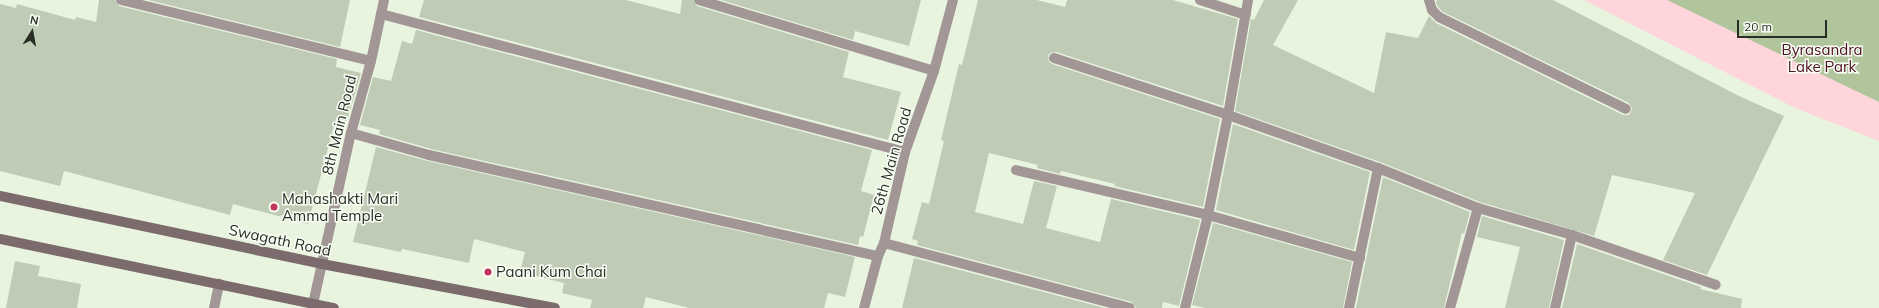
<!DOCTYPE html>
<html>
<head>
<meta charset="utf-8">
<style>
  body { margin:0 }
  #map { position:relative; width:1879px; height:308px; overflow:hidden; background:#e8f4de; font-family:Mulish,sans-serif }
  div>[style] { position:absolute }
  .green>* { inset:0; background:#fdd5db }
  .water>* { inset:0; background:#b0c59b }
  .building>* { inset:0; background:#c0cbb6 }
  .minor>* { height:10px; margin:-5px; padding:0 5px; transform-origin:5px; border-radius:5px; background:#a29697 }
  .tertiary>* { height:10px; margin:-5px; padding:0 5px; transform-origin:5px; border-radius:5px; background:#a29697 }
  .secondary>* { height:10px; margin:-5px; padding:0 5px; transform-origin:5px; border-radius:5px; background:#7c6b6d }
  .dots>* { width:11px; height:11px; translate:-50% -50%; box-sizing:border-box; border:2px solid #f9fef5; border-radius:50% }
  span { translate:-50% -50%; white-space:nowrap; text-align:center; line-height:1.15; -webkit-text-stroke:3px #f9fef5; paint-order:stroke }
  .park-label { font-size:15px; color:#4d1021 }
  .street-label { font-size:15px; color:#292d25 }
  .poi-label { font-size:15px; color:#292d25 }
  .left { translate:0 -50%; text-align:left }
  .north { position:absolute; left:12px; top:12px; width:40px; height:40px; -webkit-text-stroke:3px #f9fef5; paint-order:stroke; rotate:11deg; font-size:11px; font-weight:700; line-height:16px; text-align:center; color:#292d25 }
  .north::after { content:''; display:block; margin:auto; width:14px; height:18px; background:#292d25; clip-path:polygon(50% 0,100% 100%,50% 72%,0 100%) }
  .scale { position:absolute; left:1737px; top:20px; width:90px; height:18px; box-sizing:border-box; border:2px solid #292d25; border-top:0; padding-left:5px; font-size:12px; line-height:14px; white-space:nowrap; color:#292d25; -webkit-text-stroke:3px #f9fef5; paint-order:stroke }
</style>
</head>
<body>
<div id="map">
  <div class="green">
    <div style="clip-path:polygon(1584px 0,1879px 0,1879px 141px,1795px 108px)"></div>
  </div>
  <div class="water">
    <div style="clip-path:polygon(1667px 0,1879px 0,1879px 102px)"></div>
  </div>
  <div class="building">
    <div style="clip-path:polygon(99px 0,115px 0,119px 6px,337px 59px,336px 67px,361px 73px,347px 121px,336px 118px,308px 224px,233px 204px,230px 215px,64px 171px,60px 186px,0 171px,0 4px,16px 8px,17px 4px,75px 20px,76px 17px,96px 22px)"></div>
    <div style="clip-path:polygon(148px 0,350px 0,340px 47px)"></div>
    <div style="clip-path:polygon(424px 0,626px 0,680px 14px,682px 0,693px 0,697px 6px,849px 52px,843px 77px,901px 92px,888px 140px,419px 17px)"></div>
    <div style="clip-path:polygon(721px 0,921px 0,909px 46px,855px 31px,853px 40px)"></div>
    <div style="clip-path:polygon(978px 0,1037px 0,1065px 7px,1067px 0,1173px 0,1238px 19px,1223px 106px,1056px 52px,1050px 53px,1048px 56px,1049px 62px,1052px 64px,1220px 119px,1203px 207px,1114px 186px,1115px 184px,1061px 171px,1060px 174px,1037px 168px,1038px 165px,989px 153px,975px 212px,1023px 224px,1034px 181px,1057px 186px,1046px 228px,1100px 242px,1111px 199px,1200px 220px,1179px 306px,1163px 302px,1162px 308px,1136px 308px,1132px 302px,917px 245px,918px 241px,912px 239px,922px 202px,929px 204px,944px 141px,941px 140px,959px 64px,962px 65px)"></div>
    <div style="clip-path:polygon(1264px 0,1298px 0,1273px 45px,1374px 93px,1386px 32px,1418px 38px,1429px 16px,1436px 23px,1623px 115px,1629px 115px,1632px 109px,1629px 103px,1443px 12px,1438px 7px,1436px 2px,1437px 0,1553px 0,1741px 97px,1784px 116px,1707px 275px,1663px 260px,1695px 193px,1612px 175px,1594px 236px,1480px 202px,1380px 162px,1235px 111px,1251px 19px,1254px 20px)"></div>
    <div style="clip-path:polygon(416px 30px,872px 150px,861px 191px,874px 195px,863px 237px,860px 236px,858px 245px,431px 149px,379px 134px,380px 130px,360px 125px,373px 77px,391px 81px,402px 41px,412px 44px)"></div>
    <div style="clip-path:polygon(1233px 124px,1370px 172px,1354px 250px,1216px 210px)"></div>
    <div style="clip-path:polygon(376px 147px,428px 161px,855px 257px,845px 297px,828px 293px,824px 308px,689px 308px,646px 297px,643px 308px,590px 308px,592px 300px,562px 293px,564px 283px,520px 272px,525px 252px,474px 239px,469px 263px,402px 249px,401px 252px,353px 242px)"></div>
    <div style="clip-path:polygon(1383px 177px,1470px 212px,1464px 234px,1462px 233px,1444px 308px,1356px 308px)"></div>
    <div style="clip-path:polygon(1482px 216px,1564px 240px,1549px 308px,1505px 308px,1520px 247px,1477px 237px)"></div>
    <div style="clip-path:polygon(1213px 223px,1352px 262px,1343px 308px,1205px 308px,1192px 305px)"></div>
    <div style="clip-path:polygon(1577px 244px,1701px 287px,1700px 289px,1742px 299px,1741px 308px,1562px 308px)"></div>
    <div style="clip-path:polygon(914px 258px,1105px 308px,902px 308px)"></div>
    <div style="clip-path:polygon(15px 261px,40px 266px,38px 276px,81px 284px,77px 308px,6px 308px)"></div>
  </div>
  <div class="minor">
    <div style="left:121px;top:0;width:257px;rotate:13.7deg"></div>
    <div style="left:699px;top:0;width:245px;rotate:16.8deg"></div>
    <div style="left:1200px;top:0;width:48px;rotate:18.1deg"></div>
    <div style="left:1429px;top:0;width:10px;rotate:73deg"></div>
    <div style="left:1432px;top:10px;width:10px;rotate:45deg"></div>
    <div style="left:1439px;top:17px;width:208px;rotate:26.2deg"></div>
    <div style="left:381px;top:14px;width:542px;rotate:14.75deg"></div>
    <div style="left:1054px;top:58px;width:183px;rotate:18.1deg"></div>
    <div style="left:1228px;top:115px;width:159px;rotate:19.5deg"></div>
    <div style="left:1378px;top:168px;width:108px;rotate:21.8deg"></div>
    <div style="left:1478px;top:208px;width:98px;rotate:16deg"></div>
    <div style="left:1572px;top:235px;width:152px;rotate:19.1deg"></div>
    <div style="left:351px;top:133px;width:81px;rotate:15.8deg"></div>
    <div style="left:429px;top:155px;width:460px;rotate:12.7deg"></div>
    <div style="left:1016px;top:170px;width:197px;rotate:13.2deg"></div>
    <div style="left:1208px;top:215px;width:158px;rotate:15.8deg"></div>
    <div style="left:884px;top:243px;width:254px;rotate:14.8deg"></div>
    <div style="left:214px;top:308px;width:25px;rotate:-78deg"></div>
    <div style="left:864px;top:308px;width:54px;rotate:-74.9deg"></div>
    <div style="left:878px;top:256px;width:14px;rotate:-65deg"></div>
    <div style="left:884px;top:243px;width:93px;rotate:-77deg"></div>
    <div style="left:905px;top:152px;width:86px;rotate:-70.3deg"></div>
    <div style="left:934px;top:71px;width:73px;rotate:-75deg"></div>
    <div style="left:1185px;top:308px;width:96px;rotate:-76.1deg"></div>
    <div style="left:1208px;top:215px;width:102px;rotate:-78.7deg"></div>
    <div style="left:1228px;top:115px;width:117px;rotate:-80.1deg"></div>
    <div style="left:1349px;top:308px;width:143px;rotate:-78.3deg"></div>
    <div style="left:1450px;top:308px;width:104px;rotate:-74.4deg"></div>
    <div style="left:1555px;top:308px;width:75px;rotate:-76.9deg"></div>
  </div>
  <div class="tertiary">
    <div style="left:313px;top:304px;width:175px;rotate:-77.5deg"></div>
    <div style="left:351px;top:133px;width:75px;rotate:-74.5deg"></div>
    <div style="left:371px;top:61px;width:62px;rotate:-78deg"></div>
  </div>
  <div class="secondary">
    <div style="left:0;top:196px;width:329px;rotate:11.9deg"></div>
    <div style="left:322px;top:264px;width:237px;rotate:10.7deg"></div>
    <div style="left:0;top:239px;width:341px;rotate:11.7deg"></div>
  </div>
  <div class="dots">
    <div style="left:274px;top:207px;background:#c3345c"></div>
    <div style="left:488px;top:272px;background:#c3345c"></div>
  </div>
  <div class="park-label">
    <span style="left:1822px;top:58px">Byrasandra<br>Lake Park</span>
  </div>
  <div class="street-label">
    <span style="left:339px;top:125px;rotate:-76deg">8th Main Road</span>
    <span style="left:891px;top:161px;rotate:-74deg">26th Main Road</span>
    <span style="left:280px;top:240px;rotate:12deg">Swagath Road</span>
  </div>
  <div class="poi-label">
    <span class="left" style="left:282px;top:207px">Mahashakti Mari<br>Amma Temple</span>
    <span class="left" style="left:496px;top:272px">Paani Kum Chai</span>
  </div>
  <div class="north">N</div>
  <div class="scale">20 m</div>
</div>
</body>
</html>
